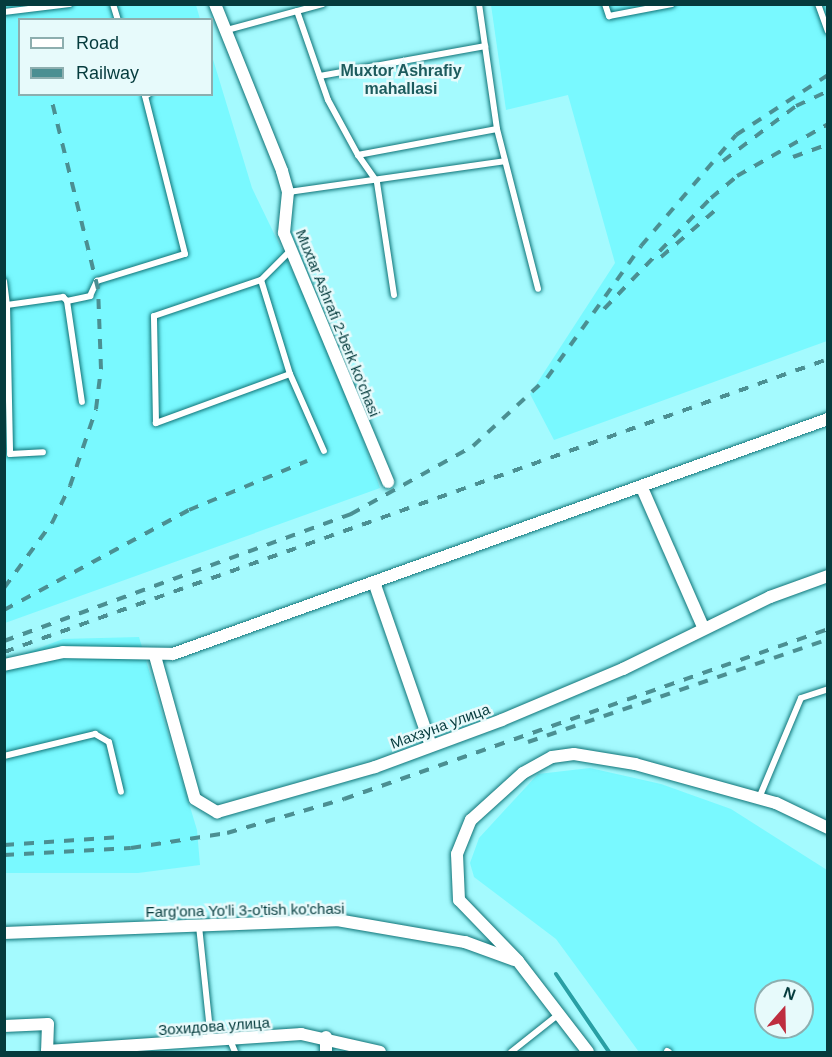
<!DOCTYPE html>
<html>
<head>
<meta charset="utf-8">
<style>
  body { margin:0 }
  #map { position:relative; width:832px; height:1057px; overflow:hidden; background:#a4fafe; font-family:Arial,sans-serif }
  div>[style] { position:absolute }
  .built>* { inset:0; background:#79f9ff }
  .stream>* { height:4px; margin:-2px; padding:0 2px; transform-origin:2px; border-radius:2px; background:#289fa4 }
  .roads { filter:drop-shadow(0 0 2px #0f7377) drop-shadow(0 0 2px #0f7377) }
  .lane>* { height:6px; margin:-3px; padding:0 3px; transform-origin:3px; border-radius:3px; background:#fff }
  .street>* { height:12px; margin:-6px; padding:0 6px; transform-origin:6px; border-radius:6px; background:#fff }
  .rail>* { height:4px; margin-top:-2px; transform-origin:0; background:repeating-linear-gradient(90deg,#4b8f92 0 10px,transparent 0 20px) }
  span { translate:-50% -50%; white-space:nowrap; text-align:center; line-height:1.15; -webkit-text-stroke:5px #e7fafb; paint-order:stroke }
  .street-label { font-size:15px; color:#053b3d }
  .neighbourhood-label { font-size:16px; color:#1c5b5d; font-weight:700 }
  .frame { position:absolute; inset:0; border:6px solid #053b3d; pointer-events:none }
  .legend { position:absolute; left:18px; top:18px; width:195px; height:78px; box-sizing:border-box; background:#e7fafb; border:2px solid #8daeaf; margin:0; padding:8px 10px; list-style:none; font-size:18px; color:#053b3d }
  .legend li { display:flex; align-items:center; gap:12px; height:30px }
  .legend b { width:30px; border:2px solid #8daeaf }
  .north { position:absolute; left:754px; top:979px; width:60px; height:60px; box-sizing:border-box; background:#e7fafb; border:2px solid #8daeaf; border-radius:50%; rotate:20deg; font-size:16px; font-weight:700; line-height:24px; text-align:center; color:#053b3d }
  .north::after { content:''; display:block; margin:auto; width:21px; height:27px; background:#be2d3f; clip-path:polygon(50% 0,100% 100%,50% 72%,0 100%) }
</style>
</head>
<body>
<div id="map">
  <div class="built">
    <div style="clip-path:polygon(5px 5px,196px 5px,200px 19px,20px 20px,20px 94px,212px 94px,212px 56px,252px 188px,332px 353px,380px 488px,5px 623px)"></div>
    <div style="clip-path:polygon(491px 5px,827px 5px,827px 341px,554px 440px,530px 394px,615px 263px,568px 95px,506px 110px)"></div>
    <div style="clip-path:polygon(139px 637px,197px 830px,200px 865px,138px 873px,5px 873px,5px 661px,63px 639px)"></div>
    <div style="clip-path:polygon(evenodd,590px 768px,661px 784px,731px 809px,827px 870px,827px 1052px,639px 1052px,556px 939px,474px 877px,470px 863px,479px 838px,538px 774px,590px 768px,766px 991px,802px 991px,802px 1027px,766px 1027px,766px 991px)"></div>
  </div>
  <div class="stream">
    <div style="left:556px;top:974px;width:94px;rotate:55.8deg"></div>
  </div>
  <div class="roads">
    <div class="lane">
      <div style="left:113px;top:4px;width:17px;rotate:73deg"></div>
      <div style="left:479px;top:4px;width:126px;rotate:81.8deg"></div>
      <div style="left:497px;top:129px;width:165px;rotate:75.6deg"></div>
      <div style="left:605px;top:4px;width:13px;rotate:72deg"></div>
      <div style="left:609px;top:16px;width:64px;rotate:-10.8deg"></div>
      <div style="left:818px;top:4px;width:29px;rotate:70deg"></div>
      <div style="left:297px;top:11px;width:94px;rotate:70.8deg"></div>
      <div style="left:328px;top:100px;width:63px;rotate:61.4deg"></div>
      <div style="left:4px;top:12px;width:66px;rotate:-6.9deg"></div>
      <div style="left:227px;top:30px;width:99px;rotate:-15.2deg"></div>
      <div style="left:320px;top:76px;width:168px;rotate:-10.3deg"></div>
      <div style="left:288px;top:192px;width:219px;rotate:-8.1deg"></div>
      <div style="left:261px;top:280px;width:98px;rotate:72.9deg"></div>
      <div style="left:290px;top:374px;width:84px;rotate:66.2deg"></div>
      <div style="left:4px;top:281px;width:24px;rotate:83deg"></div>
      <div style="left:7px;top:305px;width:57px;rotate:-8.1deg"></div>
      <div style="left:63px;top:297px;width:6px;rotate:45deg"></div>
      <div style="left:67px;top:301px;width:102px;rotate:81.6deg"></div>
      <div style="left:394px;top:295px;width:114px;rotate:-98.6deg"></div>
      <div style="left:377px;top:182px;width:33px;rotate:-125deg"></div>
      <div style="left:358px;top:155px;width:141px;rotate:-10.6deg"></div>
      <div style="left:67px;top:301px;width:24px;rotate:-12deg"></div>
      <div style="left:90px;top:296px;width:17px;rotate:-65deg"></div>
      <div style="left:97px;top:281px;width:92px;rotate:-17.1deg"></div>
      <div style="left:185px;top:254px;width:163px;rotate:-104.2deg"></div>
      <div style="left:145px;top:96px;width:4px;rotate:-27deg"></div>
      <div style="left:7px;top:305px;width:149px;rotate:88.8deg"></div>
      <div style="left:10px;top:454px;width:33px;rotate:-3deg"></div>
      <div style="left:290px;top:374px;width:143px;rotate:159.9deg"></div>
      <div style="left:156px;top:423px;width:107px;rotate:-91.1deg"></div>
      <div style="left:154px;top:316px;width:113px;rotate:-18.6deg"></div>
      <div style="left:261px;top:280px;width:44px;rotate:-45deg"></div>
      <div style="left:4px;top:756px;width:94px;rotate:-13.6deg"></div>
      <div style="left:95px;top:734px;width:16px;rotate:30deg"></div>
      <div style="left:109px;top:742px;width:51px;rotate:76.5deg"></div>
      <div style="left:759px;top:798px;width:108px;rotate:-67.2deg"></div>
      <div style="left:801px;top:698px;width:28px;rotate:-18deg"></div>
      <div style="left:199px;top:926px;width:116px;rotate:84deg"></div>
      <div style="left:230px;top:1040px;width:13px;rotate:67deg"></div>
      <div style="left:667px;top:1051px;width:2px;rotate:27deg"></div>
      <div style="left:511px;top:1052px;width:61px;rotate:-38.4deg"></div>
    </div>
    <div class="street">
      <div style="left:215px;top:4px;width:180px;rotate:68.1deg"></div>
      <div style="left:282px;top:171px;width:22px;rotate:74deg"></div>
      <div style="left:288px;top:192px;width:41px;rotate:95.6deg"></div>
      <div style="left:284px;top:233px;width:270px;rotate:67.3deg"></div>
      <div style="left:642px;top:488px;width:152px;rotate:66.3deg"></div>
      <div style="left:375px;top:585px;width:170px;rotate:70.8deg"></div>
      <div style="left:155px;top:656px;width:148px;rotate:74.4deg"></div>
      <div style="left:195px;top:799px;width:26px;rotate:31deg"></div>
      <div style="left:217px;top:812px;width:164px;rotate:-15.9deg"></div>
      <div style="left:375px;top:767px;width:135px;rotate:-20.3deg"></div>
      <div style="left:502px;top:720px;width:131px;rotate:-22.9deg"></div>
      <div style="left:623px;top:669px;width:164px;rotate:-26.1deg"></div>
      <div style="left:770px;top:597px;width:62px;rotate:-19.9deg"></div>
      <div style="left:4px;top:665px;width:60px;rotate:-12.4deg"></div>
      <div style="left:63px;top:652px;width:110px;rotate:1deg"></div>
      <div style="left:173px;top:654px;width:696px;rotate:-19.74deg"></div>
      <div style="left:4px;top:933px;width:333px;rotate:-2.2deg"></div>
      <div style="left:337px;top:920px;width:130px;rotate:9.8deg"></div>
      <div style="left:465px;top:942px;width:52px;rotate:20.2deg"></div>
      <div style="left:4px;top:1026px;width:44px;rotate:-2.6deg"></div>
      <div style="left:48px;top:1024px;width:28px;rotate:92deg"></div>
      <div style="left:326px;top:1037px;width:15px;rotate:90deg"></div>
      <div style="left:47px;top:1051px;width:255px;rotate:-3.8deg"></div>
      <div style="left:301px;top:1034px;width:81px;rotate:12.8deg"></div>
      <div style="left:588px;top:1052px;width:115px;rotate:-127.6deg"></div>
      <div style="left:518px;top:961px;width:85px;rotate:-134deg"></div>
      <div style="left:459px;top:900px;width:46px;rotate:-92.5deg"></div>
      <div style="left:457px;top:854px;width:37px;rotate:-68deg"></div>
      <div style="left:471px;top:820px;width:70px;rotate:-42.1deg"></div>
      <div style="left:523px;top:773px;width:33px;rotate:-29deg"></div>
      <div style="left:552px;top:757px;width:22px;rotate:-8deg"></div>
      <div style="left:574px;top:754px;width:62px;rotate:9.3deg"></div>
      <div style="left:635px;top:764px;width:146px;rotate:15.5deg"></div>
      <div style="left:776px;top:803px;width:58px;rotate:25.7deg"></div>
    </div>
  </div>
  <div class="rail">
    <div style="left:793px;top:157px;width:37px;rotate:-20deg"></div>
    <div style="left:723px;top:161px;width:91px;rotate:-37deg"></div>
    <div style="left:796px;top:106px;width:35px;rotate:-25deg"></div>
    <div style="left:661px;top:257px;width:75px;rotate:-40.7deg"></div>
    <div style="left:604px;top:309px;width:154px;rotate:-46.1deg"></div>
    <div style="left:711px;top:198px;width:34px;rotate:-40deg"></div>
    <div style="left:737px;top:176px;width:105px;rotate:-29.7deg"></div>
    <div style="left:4px;top:588px;width:81px;rotate:-53.6deg"></div>
    <div style="left:52px;top:523px;width:41px;rotate:-64.1deg"></div>
    <div style="left:70px;top:486px;width:81px;rotate:-71.3deg"></div>
    <div style="left:96px;top:409px;width:40px;rotate:-82.9deg"></div>
    <div style="left:101px;top:369px;width:80px;rotate:-92.1deg"></div>
    <div style="left:98px;top:289px;width:201px;rotate:-103.8deg"></div>
    <div style="left:4px;top:610px;width:210px;rotate:-28.4deg"></div>
    <div style="left:189px;top:510px;width:128px;rotate:-22.6deg"></div>
    <div style="left:4px;top:641px;width:370px;rotate:-20.1deg"></div>
    <div style="left:351px;top:514px;width:140px;rotate:-29.1deg"></div>
    <div style="left:473px;top:446px;width:100px;rotate:-42.6deg"></div>
    <div style="left:547px;top:378px;width:162px;rotate:-54.5deg"></div>
    <div style="left:641px;top:246px;width:146px;rotate:-49.4deg"></div>
    <div style="left:736px;top:135px;width:110px;rotate:-33.1deg"></div>
    <div style="left:4px;top:652px;width:875px;rotate:-19.57deg"></div>
    <div style="left:528px;top:742px;width:317px;rotate:-18.9deg"></div>
    <div style="left:4px;top:845px;width:117px;rotate:-3.9deg"></div>
    <div style="left:4px;top:855px;width:127px;rotate:-3.2deg"></div>
    <div style="left:131px;top:848px;width:97px;rotate:-8.9deg"></div>
    <div style="left:227px;top:833px;width:122px;rotate:-16.2deg"></div>
    <div style="left:344px;top:799px;width:513px;rotate:-19.35deg"></div>
  </div>
  <div class="street-label">
    <span style="left:338px;top:323px;rotate:68deg">Muxtar Ashrafi 2-berk ko'chasi</span>
    <span style="left:440px;top:726px;rotate:-20deg">Махзуна улица</span>
    <span style="left:245px;top:910px;rotate:-1deg">Farg'ona Yo'li 3-o'tish ko'chasi</span>
    <span style="left:214px;top:1026px;rotate:-4deg">Зохидова улица</span>
  </div>
  <div class="neighbourhood-label">
    <span style="left:401px;top:80px">Muxtor Ashrafiy<br>mahallasi</span>
  </div>
  <div class="frame"></div>
  <ul class="legend">
  <li><b style="height:8px;background:#fff"></b>Road</li>
  <li><b style="height:8px;background:#4b8f92"></b>Railway</li>
  </ul>
  <div class="north">N</div>
</div>
</body>
</html>
